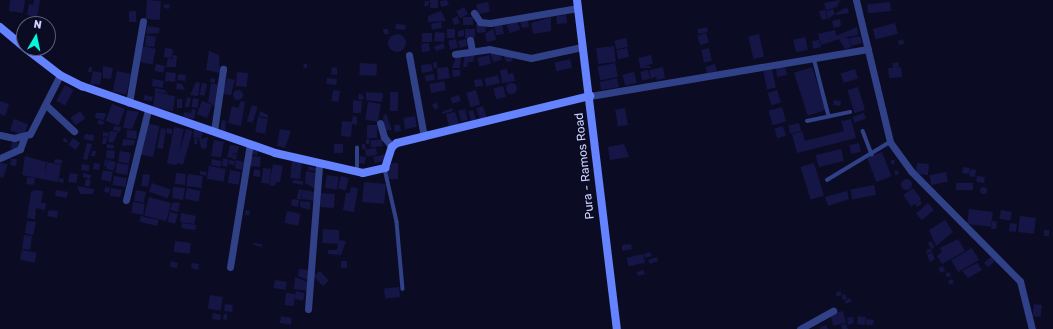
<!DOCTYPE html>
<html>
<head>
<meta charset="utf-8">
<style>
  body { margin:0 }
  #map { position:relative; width:1053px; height:329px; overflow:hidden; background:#0b0c23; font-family:Rubik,sans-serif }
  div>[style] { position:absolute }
  .building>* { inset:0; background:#151646; transform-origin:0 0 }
  .round { border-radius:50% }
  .lane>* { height:3.5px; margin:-1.75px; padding:0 1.75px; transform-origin:1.75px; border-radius:1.75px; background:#314188 }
  .street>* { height:7px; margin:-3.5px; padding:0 3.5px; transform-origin:3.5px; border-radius:3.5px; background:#314188 }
  .secondary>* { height:8px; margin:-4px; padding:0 4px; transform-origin:4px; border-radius:4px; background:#6582ff }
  span { translate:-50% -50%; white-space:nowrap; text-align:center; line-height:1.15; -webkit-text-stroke:3px #0b0c23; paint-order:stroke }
  .street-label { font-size:12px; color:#ced3ff }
  .north { position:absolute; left:16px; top:16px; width:40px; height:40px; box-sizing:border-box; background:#0b0c23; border:1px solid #595c7b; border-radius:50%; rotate:9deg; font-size:11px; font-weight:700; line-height:16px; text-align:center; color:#ced3ff }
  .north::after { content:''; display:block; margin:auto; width:14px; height:18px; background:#00f9db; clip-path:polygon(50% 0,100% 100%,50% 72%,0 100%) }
</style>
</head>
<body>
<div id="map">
  <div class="building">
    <div style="clip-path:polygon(10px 0,25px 0,23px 13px,9px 11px)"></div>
    <div style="clip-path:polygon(34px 0,40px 0,37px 17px,27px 15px,29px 4px,33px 5px)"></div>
    <div style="left:147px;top:0;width:14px;height:19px;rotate:4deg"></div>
    <div style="left:430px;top:0;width:8px;height:8px"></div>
    <div style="clip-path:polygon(447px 0,449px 5px,441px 7px,440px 1px)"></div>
    <div style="clip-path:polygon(840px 0,837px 7px,826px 10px,824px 3px)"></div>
    <div style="clip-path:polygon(425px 1px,429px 1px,428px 6px,424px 6px)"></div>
    <div style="left:488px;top:2px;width:10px;height:12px;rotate:79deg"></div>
    <div style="left:890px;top:2px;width:9px;height:23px;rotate:84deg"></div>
    <div style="clip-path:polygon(164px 4px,170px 5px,169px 9px,164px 8px)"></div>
    <div style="left:464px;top:7px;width:8px;height:9px;rotate:60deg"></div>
    <div style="clip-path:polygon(847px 7px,849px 13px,836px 15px,836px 13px)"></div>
    <div style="clip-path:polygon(833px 9px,835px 14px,828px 19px,826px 11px)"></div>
    <div style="clip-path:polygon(825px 10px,827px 19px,822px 20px,819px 11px)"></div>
    <div style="left:129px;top:11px;width:7px;height:11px"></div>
    <div style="clip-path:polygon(441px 11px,446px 21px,428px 22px,428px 16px)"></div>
    <div style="left:566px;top:15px;width:8px;height:10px;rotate:83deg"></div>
    <div style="clip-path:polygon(457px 16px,460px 23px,454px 25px,452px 19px)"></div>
    <div style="left:473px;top:17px;width:8px;height:10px;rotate:90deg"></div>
    <div style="clip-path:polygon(551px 17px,551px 31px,533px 34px,531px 23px)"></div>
    <div style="clip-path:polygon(840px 19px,841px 26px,834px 28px,832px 21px)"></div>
    <div style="clip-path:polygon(528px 20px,529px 27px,522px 28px,520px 21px)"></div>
    <div style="left:517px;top:21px;width:9px;height:11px;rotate:69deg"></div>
    <div style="left:441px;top:22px;width:6px;height:10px;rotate:81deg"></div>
    <div style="left:895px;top:23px;width:11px;height:23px;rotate:75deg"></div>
    <div style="left:396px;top:24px;width:10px;height:5px;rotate:6deg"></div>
    <div style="left:485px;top:24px;width:8px;height:9px;rotate:83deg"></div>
    <div style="left:502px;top:24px;width:10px;height:8px;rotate:79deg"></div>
    <div style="clip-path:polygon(147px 26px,160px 28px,159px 33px,146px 34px)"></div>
    <div style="left:707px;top:27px;width:5px;height:10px;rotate:79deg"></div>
    <div style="clip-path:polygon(857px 27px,858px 35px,843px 38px,849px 38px,851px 47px,845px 49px,839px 39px,821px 45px,818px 34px,835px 30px,836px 36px)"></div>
    <div style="clip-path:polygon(493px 28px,496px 40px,487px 42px,485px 34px)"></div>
    <div style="clip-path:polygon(383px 29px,388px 29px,389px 34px,384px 34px)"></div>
    <div style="left:455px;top:29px;width:9px;height:8px;rotate:90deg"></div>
    <div style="left:465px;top:29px;width:10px;height:9px"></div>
    <div style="clip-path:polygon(464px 30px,464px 36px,458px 37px,458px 31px)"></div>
    <div style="left:435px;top:32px;width:10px;height:9px;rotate:6deg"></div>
    <div style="left:422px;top:33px;width:10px;height:9px"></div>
    <div style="left:706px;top:33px;width:10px;height:9px;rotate:73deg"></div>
    <div style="left:759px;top:34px;width:23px;height:11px;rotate:77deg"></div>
    <div class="round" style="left:388px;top:34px;width:18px;height:18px"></div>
    <div style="clip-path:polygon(146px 35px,156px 37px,154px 47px,145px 46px)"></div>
    <div style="clip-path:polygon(860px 36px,862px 43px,851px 46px,850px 38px)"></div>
    <div style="left:805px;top:37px;width:13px;height:12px;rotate:77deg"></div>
    <div style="left:626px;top:38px;width:9px;height:12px;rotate:77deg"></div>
    <div style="left:456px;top:39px;width:9px;height:8px;rotate:77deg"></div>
    <div style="clip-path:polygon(466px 39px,467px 46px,460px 48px,458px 41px)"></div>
    <div style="clip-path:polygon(903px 39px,904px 44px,899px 45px,898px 41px)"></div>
    <div style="clip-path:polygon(819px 40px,821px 47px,813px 49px,812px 41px)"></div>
    <div style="left:429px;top:43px;width:8px;height:8px;rotate:83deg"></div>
    <div style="clip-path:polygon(443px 43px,445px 48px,436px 51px,434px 47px)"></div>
    <div style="left:141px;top:46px;width:15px;height:16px;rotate:11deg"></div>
    <div style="left:614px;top:46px;width:16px;height:18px;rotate:83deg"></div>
    <div style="left:165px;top:48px;width:8px;height:9px;rotate:7deg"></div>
    <div style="left:627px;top:48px;width:9px;height:11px;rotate:77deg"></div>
    <div style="left:709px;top:48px;width:13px;height:8px;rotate:77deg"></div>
    <div style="clip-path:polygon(209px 51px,219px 55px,220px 73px,206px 70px)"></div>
    <div style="left:499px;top:51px;width:9px;height:9px;rotate:72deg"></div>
    <div style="clip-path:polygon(465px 53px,475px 54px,473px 62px,468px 62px,467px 67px,463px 67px)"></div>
    <div style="clip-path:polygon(511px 54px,513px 61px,506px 62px,504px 56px)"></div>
    <div style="clip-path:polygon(173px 55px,177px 56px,176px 67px,166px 67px,168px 58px,173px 59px)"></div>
    <div style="left:489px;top:55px;width:9px;height:12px;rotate:77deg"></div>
    <div style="left:651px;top:55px;width:9px;height:13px;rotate:77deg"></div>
    <div style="clip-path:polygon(456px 57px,461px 57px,460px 68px,452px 68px)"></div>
    <div style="left:570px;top:59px;width:9px;height:16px;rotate:77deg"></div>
    <div style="clip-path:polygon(437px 62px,437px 68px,434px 68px,433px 63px)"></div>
    <div style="left:898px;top:62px;width:5px;height:6px;rotate:79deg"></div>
    <div style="left:360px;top:63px;width:17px;height:12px;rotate:3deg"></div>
    <div style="left:615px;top:63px;width:14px;height:18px;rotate:78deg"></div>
    <div style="left:156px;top:64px;width:9px;height:7px;rotate:13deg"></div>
    <div style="clip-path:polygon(304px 64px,307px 64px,307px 68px,303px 68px)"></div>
    <div style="clip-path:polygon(431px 64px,433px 71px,422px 73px,421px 65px)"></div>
    <div style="left:715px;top:64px;width:7px;height:10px;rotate:74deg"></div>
    <div style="clip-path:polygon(103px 66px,113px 68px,111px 79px,103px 78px)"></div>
    <div style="left:650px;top:66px;width:2px;height:10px;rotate:90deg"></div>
    <div style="clip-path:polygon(89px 67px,92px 67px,92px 72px,88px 72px)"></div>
    <div style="clip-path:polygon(332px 67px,337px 68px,337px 75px,331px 74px)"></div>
    <div style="clip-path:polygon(448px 67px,450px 78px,438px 80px,437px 68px)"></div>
    <div style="clip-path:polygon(663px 67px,665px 78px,657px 80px,655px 73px,656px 77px,651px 79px,649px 70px)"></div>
    <div style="clip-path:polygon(785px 67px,787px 75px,777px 77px,776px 68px)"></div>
    <div style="left:812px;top:67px;width:45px;height:19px;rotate:72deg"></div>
    <div style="left:901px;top:67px;width:10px;height:13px;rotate:84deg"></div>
    <div style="clip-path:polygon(507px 69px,508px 74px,513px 73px,515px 81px,502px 83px,500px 70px)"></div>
    <div style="left:772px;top:69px;width:19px;height:9px;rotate:78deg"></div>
    <div style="left:855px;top:69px;width:10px;height:15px;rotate:73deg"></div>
    <div style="clip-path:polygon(452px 70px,460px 70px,460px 76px,453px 77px)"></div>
    <div style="left:648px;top:70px;width:9px;height:8px;rotate:77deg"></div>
    <div style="clip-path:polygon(93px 71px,102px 73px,100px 84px,90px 85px)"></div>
    <div style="left:117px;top:71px;width:14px;height:21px;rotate:12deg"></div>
    <div style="left:166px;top:72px;width:10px;height:9px;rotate:6deg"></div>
    <div style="left:237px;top:72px;width:11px;height:14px;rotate:5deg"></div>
    <div style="left:634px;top:72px;width:11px;height:12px;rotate:75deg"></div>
    <div style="left:178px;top:74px;width:8px;height:6px;rotate:7deg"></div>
    <div style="left:434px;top:74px;width:6px;height:9px;rotate:81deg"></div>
    <div style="left:498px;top:75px;width:8px;height:14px;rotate:76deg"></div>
    <div style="clip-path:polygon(211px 78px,215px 79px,215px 83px,210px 82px)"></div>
    <div style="left:227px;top:78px;width:8px;height:16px;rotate:14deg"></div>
    <div style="left:327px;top:78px;width:10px;height:6px;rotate:6deg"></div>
    <div style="clip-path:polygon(617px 78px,619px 87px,601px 90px,600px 82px)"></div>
    <div style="left:153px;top:79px;width:11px;height:7px;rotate:10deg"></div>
    <div style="left:482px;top:79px;width:7px;height:8px;rotate:82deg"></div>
    <div style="left:444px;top:81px;width:9px;height:15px;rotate:77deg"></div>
    <div style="clip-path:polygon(196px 82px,200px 83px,198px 96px,190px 95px)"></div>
    <div class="round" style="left:505.5px;top:82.5px;width:11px;height:11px"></div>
    <div style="clip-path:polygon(177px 83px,182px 84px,185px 90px,176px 89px)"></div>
    <div style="left:202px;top:83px;width:5px;height:12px;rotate:11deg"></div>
    <div style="clip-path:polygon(211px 83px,220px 85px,216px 107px,208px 102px)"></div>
    <div style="left:65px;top:85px;width:10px;height:18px;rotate:29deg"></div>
    <div style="left:503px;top:86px;width:11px;height:10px;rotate:75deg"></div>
    <div style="left:858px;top:87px;width:24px;height:11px;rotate:73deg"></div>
    <div style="clip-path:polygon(155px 88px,165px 90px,165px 93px,155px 92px)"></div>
    <div style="clip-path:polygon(166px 90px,168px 95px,175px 96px,173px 111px,153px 107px,155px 92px,166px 94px)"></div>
    <div style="left:333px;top:90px;width:7px;height:11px;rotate:8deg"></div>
    <div style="left:476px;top:90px;width:15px;height:10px;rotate:74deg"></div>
    <div style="left:777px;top:90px;width:13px;height:10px;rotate:72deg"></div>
    <div class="round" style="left:233px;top:90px;width:10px;height:10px"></div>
    <div style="clip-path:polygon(366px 92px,383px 93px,382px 102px,366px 100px)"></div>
    <div style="left:390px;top:92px;width:8px;height:19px"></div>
    <div style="clip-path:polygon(359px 93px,364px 96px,363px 100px,358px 99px)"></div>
    <div style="clip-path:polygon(144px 95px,153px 97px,152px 101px,144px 100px)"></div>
    <div style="left:459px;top:95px;width:6px;height:9px;rotate:72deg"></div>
    <div style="clip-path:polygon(187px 97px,191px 98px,189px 107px,185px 107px)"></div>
    <div style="left:193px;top:98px;width:6px;height:9px;rotate:9deg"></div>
    <div style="left:177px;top:99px;width:5px;height:9px"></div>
    <div style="clip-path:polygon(353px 100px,362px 101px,361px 113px,353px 113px)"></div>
    <div style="left:834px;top:100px;width:7px;height:5px;rotate:8deg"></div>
    <div style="clip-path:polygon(0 101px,9px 104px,5px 116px,0 114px)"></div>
    <div style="left:202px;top:101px;width:11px;height:14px;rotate:22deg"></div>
    <div style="clip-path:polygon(241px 101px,245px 102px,241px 126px,228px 123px,232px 106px,238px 108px)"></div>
    <div style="left:368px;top:102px;width:13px;height:18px;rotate:9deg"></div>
    <div style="clip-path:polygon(436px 102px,439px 107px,435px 110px,432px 105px)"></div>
    <div style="left:112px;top:104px;width:14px;height:18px;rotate:21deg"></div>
    <div style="left:252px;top:105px;width:6px;height:17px;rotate:18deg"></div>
    <div style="left:483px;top:106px;width:13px;height:7px;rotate:72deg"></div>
    <div style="left:782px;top:107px;width:15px;height:14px;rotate:74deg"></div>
    <div style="clip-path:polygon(452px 108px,453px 111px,443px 114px,442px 112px)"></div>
    <div style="left:625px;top:108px;width:17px;height:10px;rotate:80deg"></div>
    <div style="clip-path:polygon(192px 109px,196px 110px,194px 119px,183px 117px,184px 112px,191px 113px)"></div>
    <div style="left:465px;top:109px;width:11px;height:7px;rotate:75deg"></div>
    <div style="clip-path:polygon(127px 110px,139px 112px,132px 129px,123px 128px)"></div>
    <div style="left:473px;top:110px;width:10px;height:5px;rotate:73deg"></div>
    <div style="left:80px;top:111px;width:9px;height:12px;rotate:54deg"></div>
    <div style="clip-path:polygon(260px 111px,268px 115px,268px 118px,259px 116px)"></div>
    <div style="clip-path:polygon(455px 112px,459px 124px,449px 127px,446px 114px)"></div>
    <div style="clip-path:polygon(96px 113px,106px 113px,104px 120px,95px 118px)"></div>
    <div style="clip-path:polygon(386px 113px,392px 130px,385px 131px,383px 117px)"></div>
    <div style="left:864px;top:113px;width:6px;height:12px;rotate:72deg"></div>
    <div style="clip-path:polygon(353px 116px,357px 117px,357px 125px,352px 124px,351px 137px,341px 136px,342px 121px,352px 122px)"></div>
    <div style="left:415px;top:116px;width:11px;height:12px;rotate:80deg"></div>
    <div style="left:258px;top:117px;width:10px;height:15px;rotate:11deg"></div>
    <div style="left:14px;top:119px;width:15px;height:12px;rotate:20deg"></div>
    <div style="clip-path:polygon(851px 119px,856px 138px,797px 153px,792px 134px,802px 131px,805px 141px,844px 131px,841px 121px)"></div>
    <div style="left:98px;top:120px;width:6px;height:4px;rotate:9deg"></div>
    <div style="clip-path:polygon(222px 120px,226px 121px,225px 131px,220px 130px)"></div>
    <div style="left:146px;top:123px;width:14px;height:32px;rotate:12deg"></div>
    <div style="left:799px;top:123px;width:8px;height:11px;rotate:76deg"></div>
    <div style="left:367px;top:125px;width:10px;height:13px"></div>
    <div style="clip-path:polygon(394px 125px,400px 125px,401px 131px,395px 132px)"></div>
    <div style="clip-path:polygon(114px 126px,121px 127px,120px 132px,113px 130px)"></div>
    <div style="left:783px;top:126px;width:10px;height:9px;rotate:73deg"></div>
    <div style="left:174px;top:127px;width:10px;height:37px;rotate:11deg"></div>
    <div style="clip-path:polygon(161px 128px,166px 129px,163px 149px,157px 148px)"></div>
    <div style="clip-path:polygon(167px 128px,172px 129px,172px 134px,166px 133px)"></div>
    <div style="left:186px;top:129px;width:7px;height:35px;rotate:16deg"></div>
    <div style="clip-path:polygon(194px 129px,203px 130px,201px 139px,208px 137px,206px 149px,201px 148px,199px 138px,193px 137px)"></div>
    <div style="clip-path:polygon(280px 129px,291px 131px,285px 148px,277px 146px)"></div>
    <div style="left:127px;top:130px;width:10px;height:8px;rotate:6deg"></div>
    <div style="clip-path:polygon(110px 131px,118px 132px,113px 143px,108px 142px)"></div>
    <div style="clip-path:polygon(103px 132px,109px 133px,108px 137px,103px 136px)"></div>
    <div style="clip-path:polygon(85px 134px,94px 135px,93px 141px,84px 139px)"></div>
    <div style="clip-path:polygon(103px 137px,107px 138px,106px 144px,102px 144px)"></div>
    <div style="clip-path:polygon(64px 138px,68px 140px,66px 143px,62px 140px)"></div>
    <div style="left:73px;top:138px;width:9px;height:8px;rotate:36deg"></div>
    <div style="clip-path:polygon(194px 138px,198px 139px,197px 144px,194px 144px)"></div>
    <div style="clip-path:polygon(123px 139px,135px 140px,134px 145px,122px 146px)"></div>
    <div style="clip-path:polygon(366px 139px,370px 139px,369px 144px,366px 144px)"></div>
    <div style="left:382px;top:139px;width:7px;height:12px;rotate:82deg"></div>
    <div style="left:214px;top:140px;width:10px;height:16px;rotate:11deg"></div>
    <div style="clip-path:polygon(12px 142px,18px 142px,17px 149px,11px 149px)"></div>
    <div style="clip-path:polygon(87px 143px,92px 144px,87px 160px,83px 159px)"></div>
    <div style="left:859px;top:143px;width:9px;height:10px;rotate:77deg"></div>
    <div style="left:107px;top:144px;width:7px;height:4px;rotate:8deg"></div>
    <div style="left:334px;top:144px;width:9px;height:9px"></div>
    <div style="clip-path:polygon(362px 144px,365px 144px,366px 149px,362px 149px)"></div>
    <div style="clip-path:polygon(624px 144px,629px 157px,610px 160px,608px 147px)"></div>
    <div style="clip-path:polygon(230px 145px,239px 146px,237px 154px,233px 153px,232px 158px,227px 157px)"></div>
    <div style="left:376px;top:148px;width:7px;height:11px;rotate:82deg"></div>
    <div style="left:841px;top:149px;width:12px;height:26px;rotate:76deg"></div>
    <div style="left:107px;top:150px;width:8px;height:8px;rotate:7deg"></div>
    <div style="left:253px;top:150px;width:5px;height:4px;rotate:11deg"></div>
    <div style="clip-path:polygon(92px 151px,96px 151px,95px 156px,91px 156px)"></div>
    <div style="left:120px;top:151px;width:11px;height:11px;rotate:10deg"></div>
    <div style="left:882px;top:152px;width:26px;height:16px;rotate:69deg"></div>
    <div style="left:233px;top:154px;width:4px;height:5px;rotate:14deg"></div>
    <div style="clip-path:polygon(387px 154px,384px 161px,375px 163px,373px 157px)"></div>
    <div style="clip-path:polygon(25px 156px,46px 162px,45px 174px,47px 162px,61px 165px,58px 182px,22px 175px)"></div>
    <div style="left:251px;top:156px;width:10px;height:10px;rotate:6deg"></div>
    <div style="left:360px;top:156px;width:6px;height:7px;rotate:9deg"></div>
    <div style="clip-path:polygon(11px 159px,17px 159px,16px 166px,10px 165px)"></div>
    <div style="clip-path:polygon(55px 159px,62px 160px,62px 164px,54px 163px)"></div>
    <div style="clip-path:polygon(105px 159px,107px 160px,106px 166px,104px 166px)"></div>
    <div style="left:212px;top:159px;width:10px;height:6px;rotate:11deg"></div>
    <div style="clip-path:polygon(223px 159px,228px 159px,227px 167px,222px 166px)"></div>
    <div style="left:108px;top:160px;width:8px;height:9px;rotate:14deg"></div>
    <div style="left:229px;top:160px;width:6px;height:4px;rotate:9deg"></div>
    <div style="clip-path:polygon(236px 160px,244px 162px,242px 170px,235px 168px)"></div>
    <div style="clip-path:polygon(891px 160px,895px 160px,894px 165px,891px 164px)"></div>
    <div style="left:292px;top:161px;width:10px;height:17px;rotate:6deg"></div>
    <div style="clip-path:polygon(0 163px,8px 164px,3px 178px,0 177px)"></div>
    <div style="left:94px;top:163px;width:6px;height:6px;rotate:9deg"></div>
    <div style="left:117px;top:163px;width:12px;height:10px;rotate:9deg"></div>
    <div style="left:388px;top:163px;width:10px;height:16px"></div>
    <div style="left:814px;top:163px;width:34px;height:14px;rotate:73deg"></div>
    <div style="left:917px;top:163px;width:12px;height:11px;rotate:5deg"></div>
    <div style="clip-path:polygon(82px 164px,89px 165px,89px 171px,81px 170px)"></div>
    <div style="clip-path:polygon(273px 164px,283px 166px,280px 182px,276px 182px,275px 186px,269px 185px)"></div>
    <div style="left:209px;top:166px;width:17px;height:13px;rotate:10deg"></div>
    <div style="clip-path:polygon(308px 166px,316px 168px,316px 171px,308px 170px)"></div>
    <div style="left:963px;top:167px;width:7px;height:6px;rotate:8deg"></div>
    <div style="left:263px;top:168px;width:8px;height:15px;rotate:7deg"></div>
    <div style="clip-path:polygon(254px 169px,260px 170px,260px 177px,253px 176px)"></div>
    <div style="clip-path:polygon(971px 169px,976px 170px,975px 177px,969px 176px)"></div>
    <div style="left:103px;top:170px;width:10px;height:10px;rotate:11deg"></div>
    <div style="left:230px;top:170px;width:11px;height:13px;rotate:10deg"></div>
    <div style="clip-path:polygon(895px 170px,899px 171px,898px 175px,895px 175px)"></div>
    <div style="clip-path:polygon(200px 171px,206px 172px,206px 176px,200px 174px)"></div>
    <div style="clip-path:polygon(306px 171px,317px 173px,315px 189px,305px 183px)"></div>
    <div style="left:946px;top:172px;width:10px;height:17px;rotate:79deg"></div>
    <div style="clip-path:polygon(70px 173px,78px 174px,76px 183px,68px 182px)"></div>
    <div style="clip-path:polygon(83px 173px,91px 175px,90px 179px,83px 177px)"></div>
    <div style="left:176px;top:173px;width:10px;height:11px;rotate:6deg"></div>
    <div style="left:143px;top:174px;width:7px;height:12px;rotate:8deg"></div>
    <div style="left:188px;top:174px;width:15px;height:12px;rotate:8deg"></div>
    <div style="left:327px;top:175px;width:12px;height:13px;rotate:9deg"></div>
    <div style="left:114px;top:176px;width:13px;height:9px;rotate:9deg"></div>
    <div style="left:341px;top:176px;width:8px;height:13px;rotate:14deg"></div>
    <div style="left:977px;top:176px;width:8px;height:6px;rotate:7deg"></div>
    <div style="left:27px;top:177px;width:8px;height:7px;rotate:7deg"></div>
    <div style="clip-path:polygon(59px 178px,64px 179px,63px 183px,59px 182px)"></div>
    <div class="round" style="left:900.5px;top:178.5px;width:11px;height:11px"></div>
    <div style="left:86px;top:179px;width:5px;height:7px;rotate:11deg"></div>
    <div style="clip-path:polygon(293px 180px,303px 181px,303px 185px,292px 183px)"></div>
    <div style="left:364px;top:182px;width:22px;height:20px;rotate:5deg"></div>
    <div style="left:152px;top:183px;width:20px;height:9px;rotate:20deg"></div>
    <div style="left:956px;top:183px;width:17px;height:7px"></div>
    <div style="left:874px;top:185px;width:10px;height:24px;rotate:79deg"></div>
    <div style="clip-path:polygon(77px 186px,94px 189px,93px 194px,80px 194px)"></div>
    <div class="round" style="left:979.5px;top:186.5px;width:7px;height:7px"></div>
    <div style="left:105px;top:187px;width:5px;height:5px;rotate:11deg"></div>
    <div style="clip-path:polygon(173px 187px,185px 188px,183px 200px,172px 198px)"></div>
    <div style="clip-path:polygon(351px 187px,358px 188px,354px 212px,343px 210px,346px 193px,350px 193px)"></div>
    <div style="clip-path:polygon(111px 188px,122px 190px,120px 197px,110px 196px)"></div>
    <div style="left:187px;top:188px;width:14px;height:11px;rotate:12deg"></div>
    <div style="left:913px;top:188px;width:14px;height:12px;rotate:54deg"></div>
    <div style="left:299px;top:189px;width:4px;height:10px;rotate:14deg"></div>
    <div style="clip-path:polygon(35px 190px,43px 191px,41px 203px,46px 203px,45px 210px,36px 208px,35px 219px,27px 218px,31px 192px)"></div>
    <div style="left:56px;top:190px;width:12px;height:6px;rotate:9deg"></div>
    <div style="left:136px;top:190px;width:10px;height:11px;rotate:11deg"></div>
    <div style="left:303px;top:190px;width:12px;height:9px;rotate:9deg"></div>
    <div style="clip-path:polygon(847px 191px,849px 199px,828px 206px,825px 197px)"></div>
    <div style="left:321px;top:193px;width:14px;height:14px;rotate:4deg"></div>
    <div style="left:149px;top:197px;width:23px;height:19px;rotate:15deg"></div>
    <div style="clip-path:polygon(292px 199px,299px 200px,298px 207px,291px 205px)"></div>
    <div style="clip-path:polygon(920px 200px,922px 204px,917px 207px,915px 204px)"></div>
    <div style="clip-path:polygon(300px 201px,311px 202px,310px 210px,300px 207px)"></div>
    <div style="left:133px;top:202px;width:12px;height:11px;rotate:9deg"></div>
    <div style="clip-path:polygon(173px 202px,180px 203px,178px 212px,170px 210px)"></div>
    <div style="left:928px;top:203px;width:9px;height:16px;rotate:49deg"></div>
    <div style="left:969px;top:209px;width:24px;height:15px;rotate:7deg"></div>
    <div style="clip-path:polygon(49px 210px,58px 211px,57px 218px,47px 216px)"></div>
    <div style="clip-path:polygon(246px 210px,250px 211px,249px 215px,245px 215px)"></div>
    <div style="left:1001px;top:210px;width:11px;height:9px;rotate:10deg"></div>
    <div style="left:287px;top:211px;width:14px;height:12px;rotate:12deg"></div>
    <div style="left:170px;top:212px;width:8px;height:10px;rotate:14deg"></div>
    <div style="clip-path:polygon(181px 213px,196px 216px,194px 224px,180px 222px)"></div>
    <div style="left:141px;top:216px;width:18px;height:6px;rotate:13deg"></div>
    <div style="left:1020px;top:216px;width:16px;height:16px;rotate:7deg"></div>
    <div style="clip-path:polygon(945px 220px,953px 232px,936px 246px,929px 230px)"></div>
    <div style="clip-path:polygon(27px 221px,36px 222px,33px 235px,25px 233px)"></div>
    <div style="clip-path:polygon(992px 221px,997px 222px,996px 229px,991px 229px)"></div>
    <div style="left:182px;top:223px;width:14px;height:5px;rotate:8deg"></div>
    <div style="left:1010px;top:223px;width:7px;height:8px;rotate:8deg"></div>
    <div style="clip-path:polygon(323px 229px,339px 230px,339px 240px,346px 241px,341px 255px,328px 254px,328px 250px,337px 250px,338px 244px,322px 243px)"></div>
    <div style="left:1044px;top:230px;width:5px;height:6px"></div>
    <div style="left:24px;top:235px;width:8px;height:14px;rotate:7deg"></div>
    <div style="clip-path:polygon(958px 239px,965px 251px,942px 264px,937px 256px,942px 252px,940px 248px)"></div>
    <div style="left:175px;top:241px;width:16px;height:11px;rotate:7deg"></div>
    <div style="left:931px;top:241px;width:7px;height:4px;rotate:56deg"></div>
    <div style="clip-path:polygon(253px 243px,262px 244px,262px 247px,253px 245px)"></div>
    <div style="clip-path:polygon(631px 244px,632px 249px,622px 251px,622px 245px)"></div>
    <div style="clip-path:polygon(931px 248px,932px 251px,927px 254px,926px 251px)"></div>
    <div style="left:972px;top:248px;width:14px;height:24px;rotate:60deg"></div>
    <div style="left:22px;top:250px;width:15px;height:10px;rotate:11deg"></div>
    <div style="clip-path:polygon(650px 252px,652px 256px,645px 258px,644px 254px)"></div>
    <div style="clip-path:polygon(932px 252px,935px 259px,930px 262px,927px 255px)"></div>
    <div style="left:643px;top:254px;width:9px;height:17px;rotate:77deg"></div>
    <div style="clip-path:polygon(657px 257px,658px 261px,650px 264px,648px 260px)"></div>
    <div style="left:991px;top:257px;width:6px;height:9px;rotate:51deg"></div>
    <div style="clip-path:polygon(171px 261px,178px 263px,177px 268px,170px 267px)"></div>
    <div style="left:341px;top:261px;width:6px;height:7px"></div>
    <div style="clip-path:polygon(192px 263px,199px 264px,198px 270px,191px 268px)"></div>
    <div style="clip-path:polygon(977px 263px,982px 270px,968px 278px,962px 271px)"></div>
    <div style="clip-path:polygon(943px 266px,945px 271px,941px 273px,938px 268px)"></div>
    <div style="clip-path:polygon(299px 269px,311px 270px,310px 281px,298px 276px)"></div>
    <div style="clip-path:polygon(643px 270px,645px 274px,638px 276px,637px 272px)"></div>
    <div style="left:320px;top:271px;width:13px;height:8px;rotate:48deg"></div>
    <div style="left:949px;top:272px;width:4px;height:4px;rotate:63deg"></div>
    <div style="clip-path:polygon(295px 277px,310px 283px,309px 291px,294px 289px)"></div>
    <div style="clip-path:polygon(952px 279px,954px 282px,950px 285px,948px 281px)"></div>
    <div style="left:275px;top:280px;width:12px;height:8px;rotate:9deg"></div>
    <div style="left:399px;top:287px;width:10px;height:15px;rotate:84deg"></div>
    <div style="left:296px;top:291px;width:9px;height:8px;rotate:13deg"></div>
    <div style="left:840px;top:291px;width:4px;height:5px;rotate:63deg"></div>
    <div style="left:286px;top:293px;width:9px;height:12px;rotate:6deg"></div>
    <div style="left:845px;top:294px;width:5px;height:4px;rotate:68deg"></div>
    <div style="left:210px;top:295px;width:13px;height:14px;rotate:9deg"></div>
    <div style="clip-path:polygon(850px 298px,852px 301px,846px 304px,845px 301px)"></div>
    <div style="left:225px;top:304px;width:8px;height:7px;rotate:7deg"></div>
    <div style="left:1034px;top:304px;width:8px;height:12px;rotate:7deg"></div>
    <div style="left:843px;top:311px;width:12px;height:13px;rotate:76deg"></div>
    <div style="clip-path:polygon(213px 313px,221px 315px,220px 320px,212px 319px)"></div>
    <div style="clip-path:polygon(224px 314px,227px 314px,227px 320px,223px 319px)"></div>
    <div style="left:281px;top:316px;width:11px;height:7px;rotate:10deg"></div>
    <div style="left:858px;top:316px;width:8px;height:8px;rotate:7deg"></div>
    <div style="clip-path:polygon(853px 317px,854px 323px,848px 325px,847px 318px)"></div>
    <div style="clip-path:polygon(866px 319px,874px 320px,873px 325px,866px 325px)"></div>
    <div style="clip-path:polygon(846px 324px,848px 329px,842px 329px,841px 325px)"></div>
    <div style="clip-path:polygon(826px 325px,828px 329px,820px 329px,820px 327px)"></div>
  </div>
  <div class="lane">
    <div style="left:814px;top:58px;width:60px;rotate:75.5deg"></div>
    <div style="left:807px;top:121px;width:44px;rotate:-11.8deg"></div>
    <div style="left:863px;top:131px;width:25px;rotate:69deg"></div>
    <div style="left:385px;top:169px;width:54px;rotate:77.2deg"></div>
    <div style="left:397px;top:222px;width:67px;rotate:84.9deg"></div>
    <div style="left:357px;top:171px;width:23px;rotate:-90deg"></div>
    <div style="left:827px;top:180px;width:74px;rotate:-31.1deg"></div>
  </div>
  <div class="street">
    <div style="left:856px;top:0;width:146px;rotate:76.5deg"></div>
    <div style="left:890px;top:142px;width:36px;rotate:54deg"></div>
    <div style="left:911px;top:171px;width:155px;rotate:45.3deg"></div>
    <div style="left:1020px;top:281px;width:49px;rotate:76deg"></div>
    <div style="left:474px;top:13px;width:11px;rotate:56deg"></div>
    <div style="left:480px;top:22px;width:10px;rotate:6deg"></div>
    <div style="left:490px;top:23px;width:89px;rotate:-9.7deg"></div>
    <div style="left:470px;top:40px;width:10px;rotate:79deg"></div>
    <div style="left:455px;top:54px;width:34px;rotate:-8deg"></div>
    <div style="left:489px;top:49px;width:43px;rotate:12.1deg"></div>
    <div style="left:531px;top:58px;width:52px;rotate:-12.2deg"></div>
    <div style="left:409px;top:55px;width:83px;rotate:79.6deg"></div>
    <div style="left:590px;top:96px;width:282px;rotate:-9.6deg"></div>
    <div style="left:129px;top:103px;width:83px;rotate:-80.3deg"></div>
    <div style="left:47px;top:106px;width:37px;rotate:43deg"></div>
    <div style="left:380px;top:123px;width:15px;rotate:74deg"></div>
    <div style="left:384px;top:137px;width:13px;rotate:51deg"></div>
    <div style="left:214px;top:131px;width:63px;rotate:-81.7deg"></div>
    <div style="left:0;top:135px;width:14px;rotate:12deg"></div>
    <div style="left:14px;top:138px;width:16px;rotate:-14deg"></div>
    <div style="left:30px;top:134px;width:66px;rotate:-63deg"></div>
    <div style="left:0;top:158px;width:22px;rotate:-24deg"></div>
    <div style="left:20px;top:149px;width:12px;rotate:-70deg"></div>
    <div style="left:126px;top:200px;width:93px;rotate:-76.3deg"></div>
    <div style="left:230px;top:267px;width:125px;rotate:-80.8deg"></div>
    <div style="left:308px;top:309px;width:144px;rotate:-85.6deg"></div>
    <div style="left:800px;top:329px;width:38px;rotate:-29deg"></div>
  </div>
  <div class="secondary">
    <div style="left:577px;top:0;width:331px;rotate:83.1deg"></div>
    <div style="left:0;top:27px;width:31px;rotate:40deg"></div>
    <div style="left:25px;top:48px;width:44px;rotate:37.6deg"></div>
    <div style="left:60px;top:75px;width:25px;rotate:27deg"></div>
    <div style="left:82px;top:86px;width:204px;rotate:19.1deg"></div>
    <div style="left:275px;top:153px;width:90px;rotate:12.8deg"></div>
    <div style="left:363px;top:173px;width:23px;rotate:-13deg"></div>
    <div style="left:385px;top:168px;width:22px;rotate:-72deg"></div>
    <div style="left:392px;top:147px;width:6px;rotate:-39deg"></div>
    <div style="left:397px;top:143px;width:199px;rotate:-13.7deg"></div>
  </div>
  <div class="street-label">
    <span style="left:585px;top:166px;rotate:-96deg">Pura - Ramos Road</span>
  </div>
  <div class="north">N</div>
</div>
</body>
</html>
